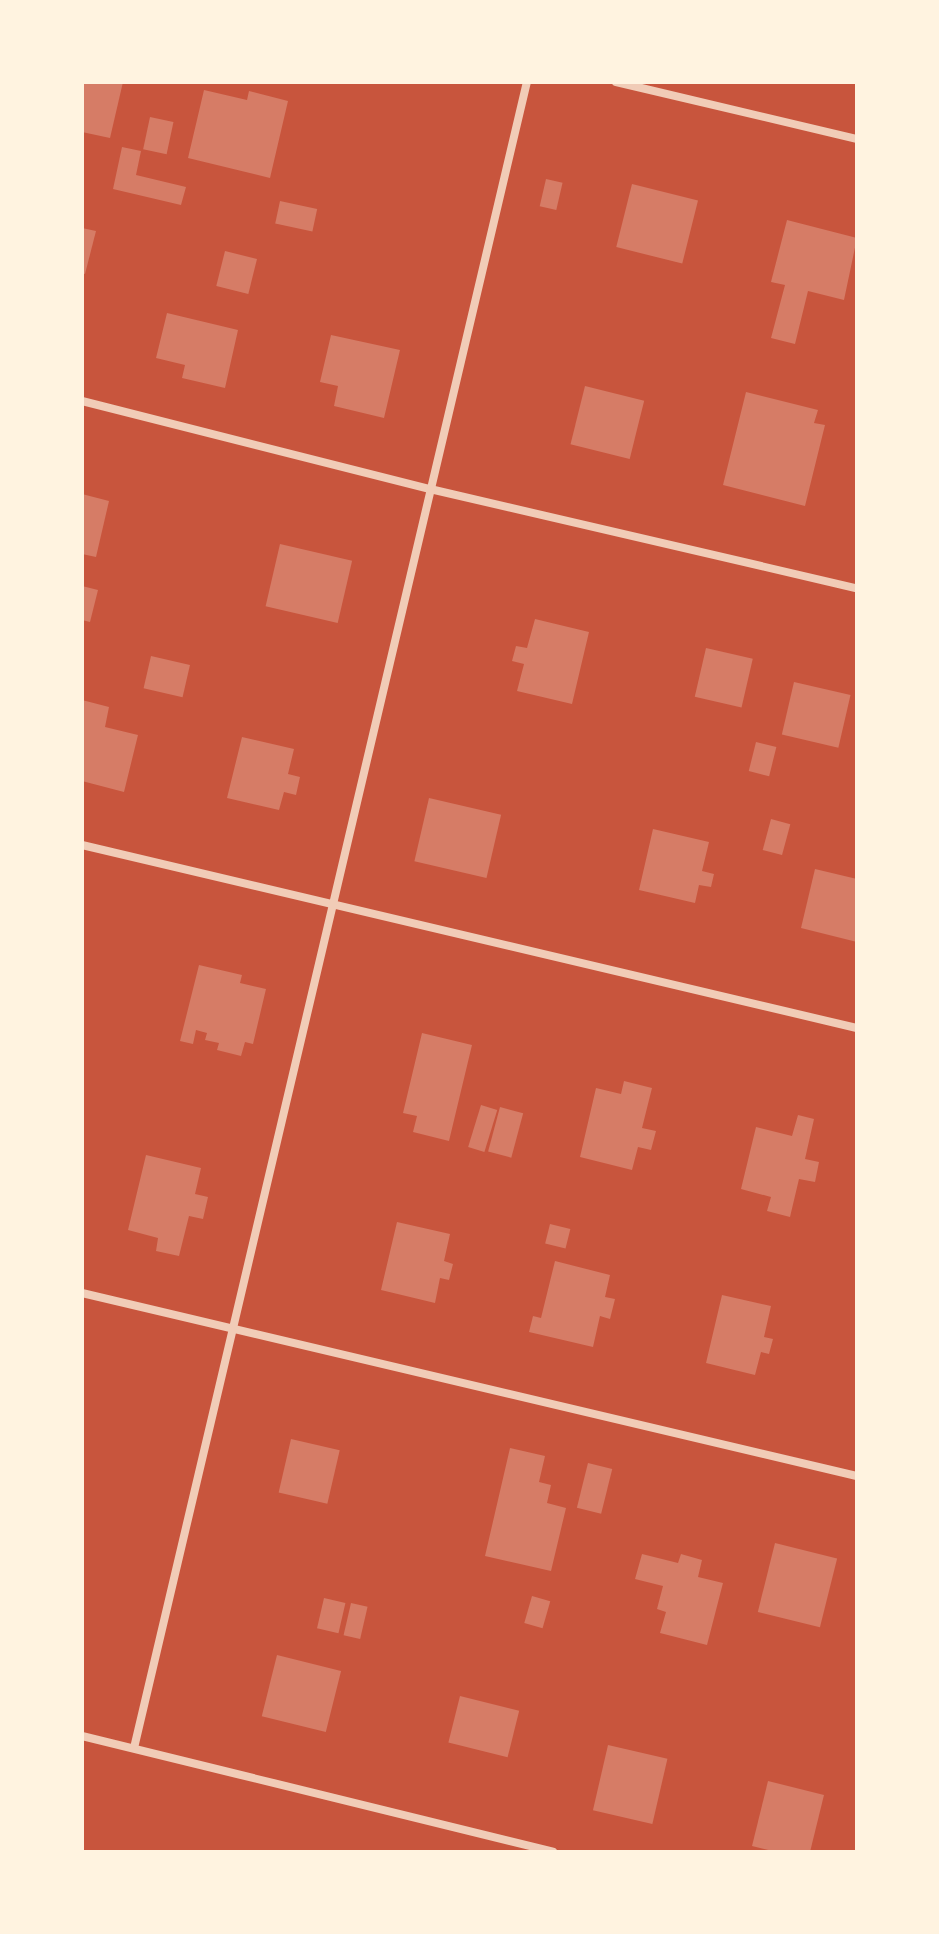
<!DOCTYPE html>
<html>
<head>
<meta charset="utf-8">
<style>
  body { margin:0 }
  #map { position:relative; width:939px; height:1934px; overflow:hidden; background:#c8553d; font-family:"Nunito Sans",sans-serif }
  div>[style] { position:absolute }
  .building>* { inset:0; background:#d67c66; transform-origin:0 0 }
  .minor>* { height:8px; margin:-4px; padding:0 4px; transform-origin:4px; border-radius:4px; background:#f1ccb7 }
  span { translate:-50% -50%; white-space:nowrap; text-align:center; line-height:1.15; -webkit-text-stroke:8px #fff3e0; paint-order:stroke }
  .frame { position:absolute; inset:0; border:84px solid #fff3e0; pointer-events:none }
</style>
</head>
<body>
<div id="map">
  <div class="building">
    <div style="clip-path:polygon(82px 82px,123px 82px,110px 138px,82px 132px)"></div>
    <div style="clip-path:polygon(204px 90px,247px 100px,249px 91px,288px 101px,270px 178px,188px 158px)"></div>
    <div style="left:150px;top:117px;width:24px;height:33px;rotate:12deg"></div>
    <div style="clip-path:polygon(122px 147px,141px 151px,136px 175px,186px 187px,181px 205px,113px 189px)"></div>
    <div style="left:546px;top:179px;width:17px;height:28px;rotate:13deg"></div>
    <div style="left:632px;top:184px;width:68px;height:65px;rotate:14deg"></div>
    <div style="left:280px;top:201px;width:38px;height:23px;rotate:12deg"></div>
    <div style="clip-path:polygon(787px 220px,857px 238px,844px 300px,808px 291px,795px 344px,771px 338px,785px 285px,771px 282px)"></div>
    <div style="clip-path:polygon(82px 228px,96px 231px,85px 274px,82px 273px)"></div>
    <div style="left:225px;top:251px;width:33px;height:36px;rotate:14deg"></div>
    <div style="clip-path:polygon(167px 313px,238px 330px,225px 388px,182px 378px,185px 365px,156px 358px)"></div>
    <div style="clip-path:polygon(331px 335px,400px 350px,384px 418px,334px 406px,338px 386px,320px 382px)"></div>
    <div style="left:585px;top:386px;width:61px;height:60px;rotate:14deg"></div>
    <div style="clip-path:polygon(746px 392px,818px 410px,814px 423px,825px 425px,805px 506px,723px 485px)"></div>
    <div style="clip-path:polygon(82px 494px,109px 501px,96px 557px,82px 554px)"></div>
    <div style="left:280px;top:544px;width:74px;height:64px;rotate:13deg"></div>
    <div style="clip-path:polygon(82px 586px,98px 590px,90px 622px,82px 620px)"></div>
    <div style="clip-path:polygon(535px 619px,589px 632px,572px 704px,517px 691px,524px 664px,512px 661px,516px 646px,527px 648px)"></div>
    <div style="left:706px;top:648px;width:48px;height:50px;rotate:13deg"></div>
    <div style="left:151px;top:656px;width:40px;height:33px;rotate:13deg"></div>
    <div style="left:794px;top:682px;width:58px;height:54px;rotate:13deg"></div>
    <div style="clip-path:polygon(82px 700px,109px 707px,105px 727px,138px 735px,124px 792px,82px 781px)"></div>
    <div style="clip-path:polygon(242px 737px,294px 749px,288px 774px,300px 777px,296px 795px,284px 792px,279px 810px,227px 798px)"></div>
    <div style="left:756px;top:742px;width:21px;height:30px;rotate:14deg"></div>
    <div style="left:429px;top:798px;width:74px;height:65px;rotate:13deg"></div>
    <div style="left:771px;top:819px;width:20px;height:32px;rotate:15deg"></div>
    <div style="clip-path:polygon(653px 829px,709px 842px,702px 871px,714px 874px,711px 887px,699px 885px,695px 903px,639px 890px)"></div>
    <div style="clip-path:polygon(815px 869px,857px 879px,857px 942px,801px 928px)"></div>
    <div style="clip-path:polygon(199px 965px,242px 975px,240px 983px,266px 989px,253px 1044px,245px 1042px,241px 1056px,217px 1050px,219px 1043px,205px 1040px,207px 1033px,196px 1030px,193px 1044px,180px 1041px)"></div>
    <div style="clip-path:polygon(422px 1033px,472px 1045px,449px 1141px,413px 1132px,417px 1116px,403px 1113px)"></div>
    <div style="clip-path:polygon(624px 1081px,652px 1088px,642px 1128px,656px 1131px,651px 1150px,638px 1147px,632px 1170px,580px 1157px,596px 1088px,621px 1094px)"></div>
    <div style="left:481px;top:1105px;width:17px;height:44px;rotate:17deg"></div>
    <div style="left:500px;top:1107px;width:24px;height:46px;rotate:15deg"></div>
    <div style="clip-path:polygon(798px 1115px,814px 1119px,805px 1159px,819px 1162px,815px 1182px,799px 1179px,790px 1217px,767px 1211px,771px 1197px,741px 1189px,756px 1127px,792px 1136px)"></div>
    <div style="clip-path:polygon(146px 1155px,201px 1168px,195px 1194px,208px 1197px,203px 1219px,189px 1216px,179px 1256px,156px 1251px,158px 1238px,128px 1230px)"></div>
    <div style="clip-path:polygon(397px 1222px,450px 1234px,444px 1261px,453px 1264px,449px 1280px,440px 1278px,435px 1303px,381px 1290px)"></div>
    <div style="left:550px;top:1224px;width:21px;height:20px;rotate:14deg"></div>
    <div style="clip-path:polygon(555px 1261px,610px 1275px,605px 1297px,615px 1299px,610px 1319px,600px 1316px,593px 1347px,529px 1332px,533px 1316px,541px 1318px)"></div>
    <div style="clip-path:polygon(722px 1295px,771px 1306px,764px 1337px,773px 1339px,769px 1354px,761px 1352px,755px 1375px,706px 1363px)"></div>
    <div style="left:291px;top:1439px;width:50px;height:55px;rotate:13deg"></div>
    <div style="clip-path:polygon(510px 1448px,545px 1456px,539px 1482px,551px 1485px,547px 1503px,566px 1508px,551px 1571px,485px 1556px)"></div>
    <div style="left:588px;top:1463px;width:25px;height:46px;rotate:14deg"></div>
    <div style="left:775px;top:1543px;width:64px;height:71px;rotate:14deg"></div>
    <div style="clip-path:polygon(642px 1554px,678px 1563px,681px 1554px,702px 1560px,698px 1577px,723px 1583px,707px 1645px,660px 1633px,666px 1612px,657px 1609px,663px 1586px,635px 1579px)"></div>
    <div style="left:532px;top:1596px;width:19px;height:28px;rotate:16deg"></div>
    <div style="left:324px;top:1598px;width:22px;height:31px;rotate:13deg"></div>
    <div style="left:351px;top:1603px;width:17px;height:33px;rotate:13deg"></div>
    <div style="left:277px;top:1655px;width:66px;height:63px;rotate:14deg"></div>
    <div style="left:460px;top:1696px;width:61px;height:48px;rotate:14deg"></div>
    <div style="left:608px;top:1745px;width:61px;height:67px;rotate:13deg"></div>
    <div style="clip-path:polygon(768px 1781px,824px 1795px,810px 1852px,777px 1852px,752px 1846px)"></div>
  </div>
  <div class="minor">
    <div style="left:616px;top:82px;width:248px;rotate:13.3deg"></div>
    <div style="left:82px;top:401px;width:359px;rotate:14.2deg"></div>
    <div style="left:430px;top:489px;width:438px;rotate:13.1deg"></div>
    <div style="left:82px;top:845px;width:796px;rotate:13.29deg"></div>
    <div style="left:82px;top:1293px;width:796px;rotate:13.29deg"></div>
    <div style="left:82px;top:1736px;width:485px;rotate:13.8deg"></div>
    <div style="left:134px;top:1748px;width:1712px;rotate:-76.73deg"></div>
  </div>
  <div class="frame"></div>
</div>
</body>
</html>
